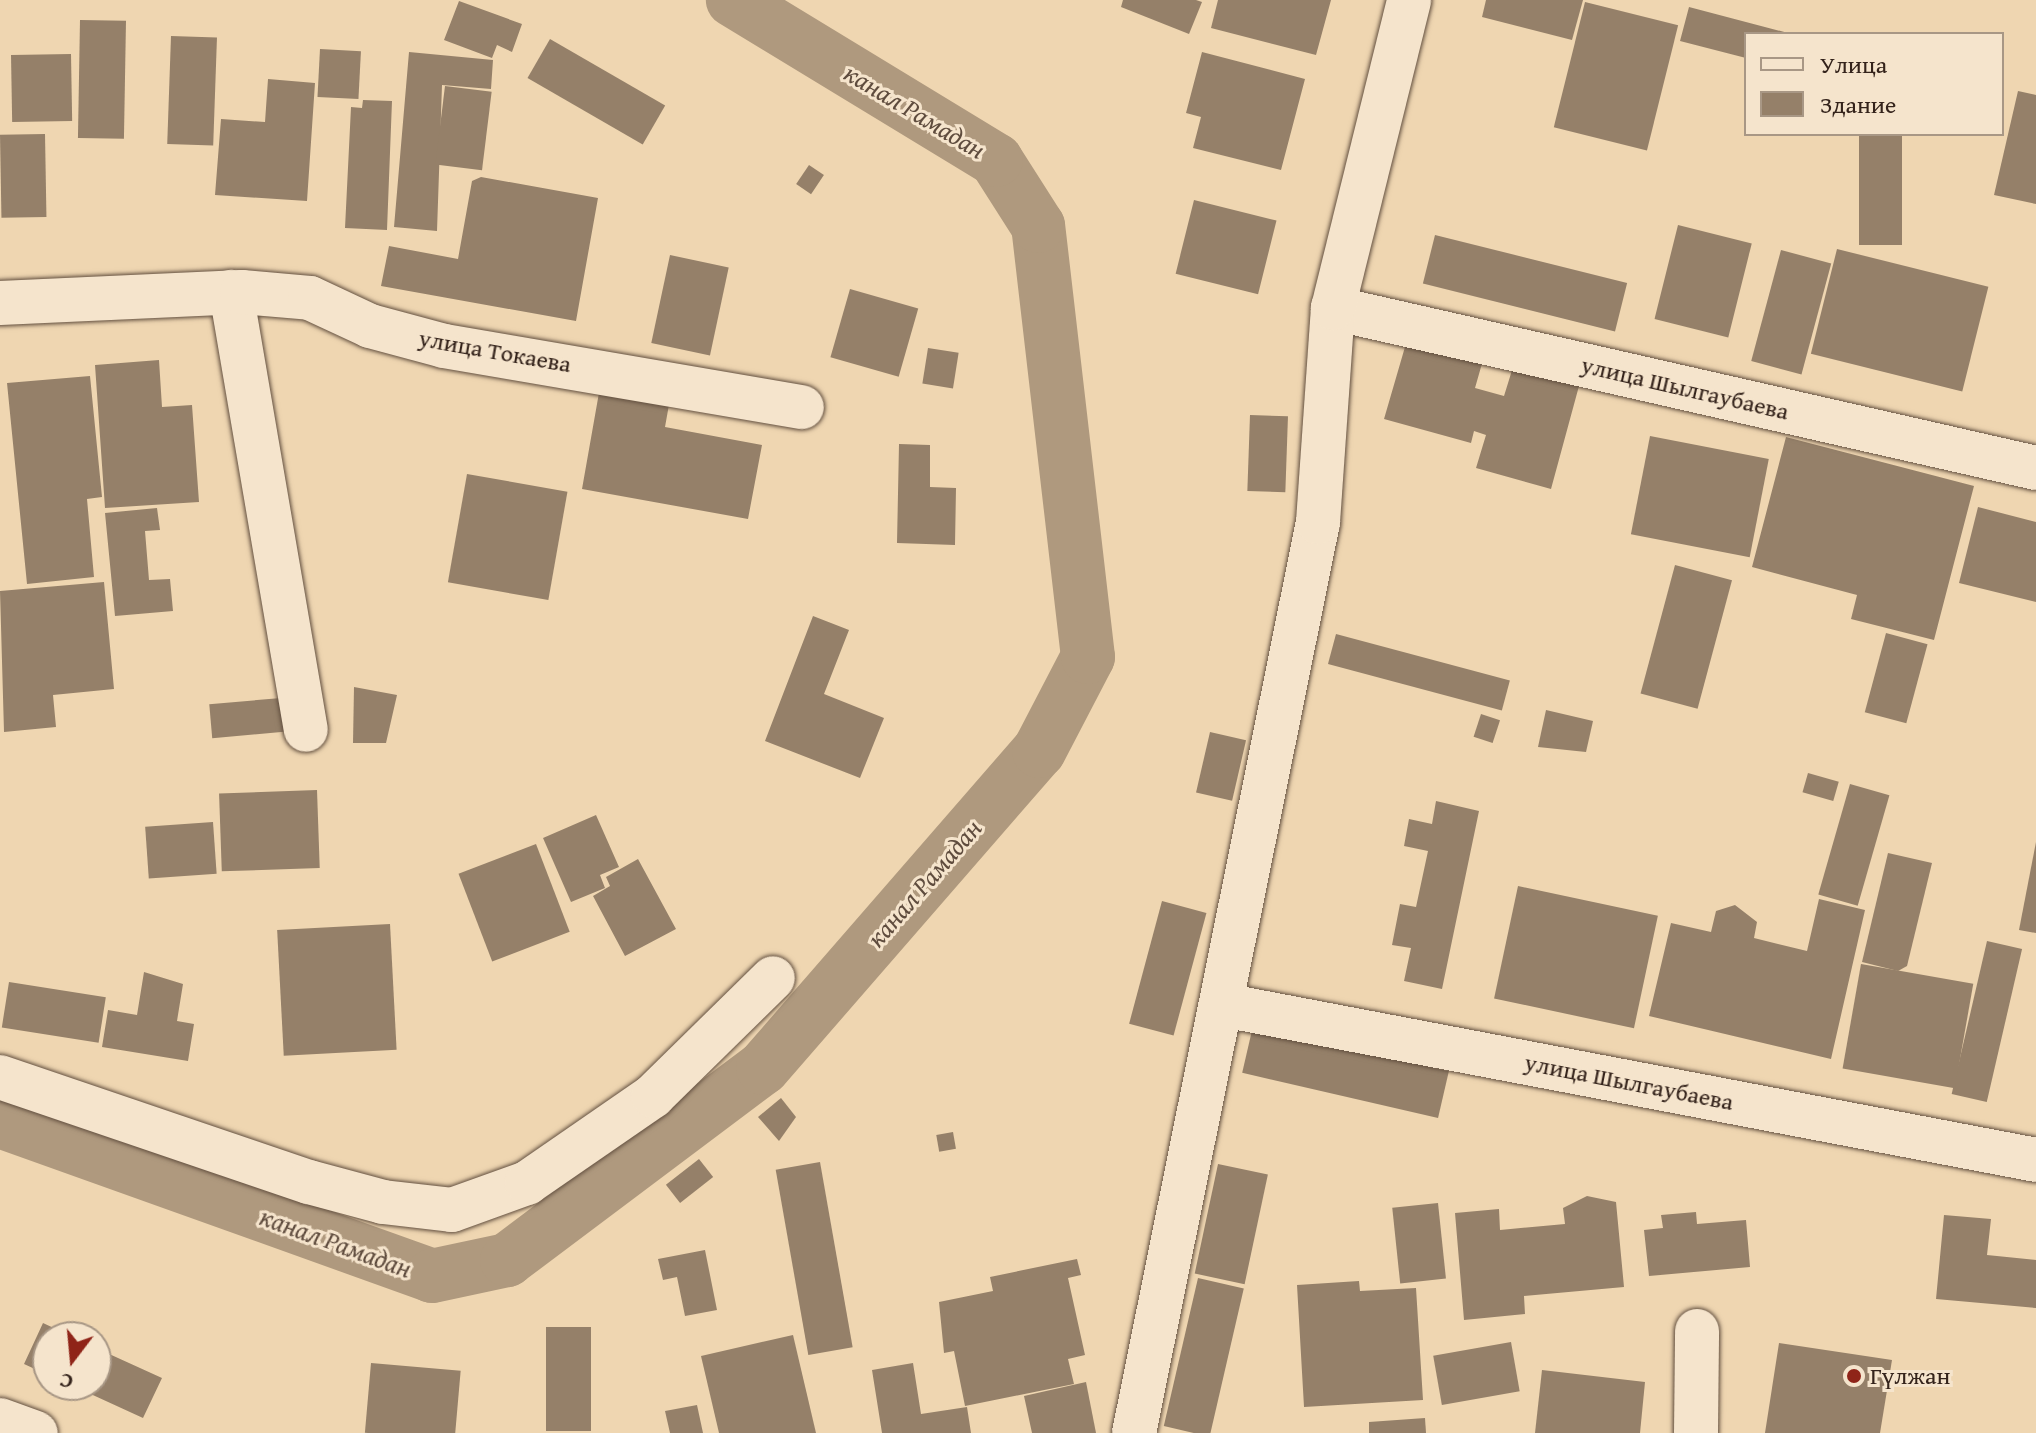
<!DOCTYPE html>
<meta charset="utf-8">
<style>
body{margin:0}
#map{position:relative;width:2036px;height:1433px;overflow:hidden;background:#efd6b1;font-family:"Gentium Book Plus",serif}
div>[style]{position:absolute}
.canal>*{height:54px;margin:-27px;padding:0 27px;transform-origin:27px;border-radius:27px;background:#af997e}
.building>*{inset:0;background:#958069;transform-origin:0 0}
.roads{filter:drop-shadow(0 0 2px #635040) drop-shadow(0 0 2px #635040)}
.minor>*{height:44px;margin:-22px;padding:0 22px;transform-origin:22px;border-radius:22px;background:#f5e4cc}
.dots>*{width:22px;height:22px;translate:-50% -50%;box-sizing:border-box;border:4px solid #f5e4cc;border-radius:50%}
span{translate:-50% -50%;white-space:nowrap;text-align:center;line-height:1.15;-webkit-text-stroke:6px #f5e4cc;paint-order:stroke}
.street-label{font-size:24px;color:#34231b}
.poi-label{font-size:24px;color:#34231b}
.left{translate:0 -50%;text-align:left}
.water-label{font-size:26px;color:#5f4c3e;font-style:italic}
.legend{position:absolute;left:1744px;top:32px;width:260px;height:104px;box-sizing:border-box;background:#f5e4cc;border:2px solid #a89785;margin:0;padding:10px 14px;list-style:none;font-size:24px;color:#34231b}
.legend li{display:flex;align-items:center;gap:16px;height:40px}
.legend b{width:40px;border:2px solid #a89785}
.north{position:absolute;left:32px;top:1321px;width:80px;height:80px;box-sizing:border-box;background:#f5e4cc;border:2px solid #a89785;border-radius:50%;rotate:196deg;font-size:22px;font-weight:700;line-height:32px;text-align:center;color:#34231b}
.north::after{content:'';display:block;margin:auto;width:28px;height:36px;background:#8f2418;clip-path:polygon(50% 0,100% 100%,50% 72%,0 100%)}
</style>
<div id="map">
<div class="canal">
<div style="left:0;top:1121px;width:459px;rotate:19.7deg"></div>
<div style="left:432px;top:1276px;width:77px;rotate:-12deg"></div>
<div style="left:507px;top:1260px;width:320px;rotate:-36.9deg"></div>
<div style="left:763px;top:1068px;width:420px;rotate:-49deg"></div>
<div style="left:1039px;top:751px;width:106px;rotate:-62.5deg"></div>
<div style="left:1088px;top:657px;width:434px;rotate:-96.6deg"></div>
<div style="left:1038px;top:226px;width:78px;rotate:-122.5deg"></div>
<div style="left:996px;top:160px;width:308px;rotate:-148.7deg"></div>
</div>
<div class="building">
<div style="clip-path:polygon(1123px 0,1196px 0,1202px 2px,1189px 34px,1121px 7px)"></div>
<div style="clip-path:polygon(1218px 0,1331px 0,1316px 55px,1211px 28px)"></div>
<div style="clip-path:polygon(1486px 0,1583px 0,1572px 40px,1482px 17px)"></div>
<div style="clip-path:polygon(459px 1px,522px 24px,512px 52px,497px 45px,492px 58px,444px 40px)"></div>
<div style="left:1585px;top:2px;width:96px;height:129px;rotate:14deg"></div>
<div style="clip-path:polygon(1689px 7px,1788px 33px,1788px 34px,1746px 34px,1746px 58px,1680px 41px)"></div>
<div style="left:80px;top:20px;width:46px;height:118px;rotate:1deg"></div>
<div style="left:171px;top:36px;width:46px;height:108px;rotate:2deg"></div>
<div style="left:550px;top:39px;width:133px;height:45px;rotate:30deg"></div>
<div style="left:320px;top:49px;width:41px;height:48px;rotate:3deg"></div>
<div style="clip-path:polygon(409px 52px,493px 60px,491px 89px,442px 85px,437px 231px,394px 227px)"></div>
<div style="clip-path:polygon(1202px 52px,1305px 79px,1281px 170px,1193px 148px,1201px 117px,1186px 113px)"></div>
<div style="left:71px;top:54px;width:67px;height:60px;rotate:89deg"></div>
<div style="clip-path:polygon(268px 79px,315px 83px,307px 201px,215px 195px,221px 119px,265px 122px)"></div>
<div style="left:445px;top:86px;width:47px;height:79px;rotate:7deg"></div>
<div style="clip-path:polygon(2018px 91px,2036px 95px,2036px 204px,1994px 195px)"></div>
<div style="clip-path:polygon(363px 100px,392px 101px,387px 230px,345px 228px,351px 107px,362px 108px)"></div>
<div style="left:45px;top:134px;width:83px;height:45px;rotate:89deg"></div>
<div style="left:1859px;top:134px;width:43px;height:111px"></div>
<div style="left:809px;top:165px;width:18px;height:23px;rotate:34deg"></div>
<div style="clip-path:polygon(481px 177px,598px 198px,576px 321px,381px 286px,389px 246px,458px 259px,472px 181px)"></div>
<div style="left:1194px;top:200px;width:85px;height:76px;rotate:14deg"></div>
<div style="left:1678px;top:225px;width:76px;height:97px;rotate:14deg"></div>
<div style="left:1435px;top:235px;width:198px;height:50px;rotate:14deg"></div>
<div style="left:1837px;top:249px;width:156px;height:108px;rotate:14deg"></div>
<div style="left:1781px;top:250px;width:52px;height:115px;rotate:15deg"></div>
<div style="left:670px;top:255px;width:60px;height:90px;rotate:12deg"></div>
<div style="left:850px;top:289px;width:71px;height:71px;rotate:16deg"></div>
<div style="clip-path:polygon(1407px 340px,1483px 360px,1475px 388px,1504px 396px,1513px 367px,1579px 386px,1551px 489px,1476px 468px,1486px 435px,1474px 431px,1471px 443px,1384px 419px)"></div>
<div style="left:928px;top:348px;width:31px;height:36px;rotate:9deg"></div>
<div style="clip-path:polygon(159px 360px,162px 407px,192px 405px,199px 502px,105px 508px,95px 365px)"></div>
<div style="clip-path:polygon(90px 376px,102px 497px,87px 499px,94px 577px,27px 584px,7px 383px)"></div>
<div style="clip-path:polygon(600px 387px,670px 399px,665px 427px,762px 445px,748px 519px,582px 489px)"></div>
<div style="left:1250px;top:415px;width:38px;height:76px;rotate:2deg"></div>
<div style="left:1650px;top:436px;width:121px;height:100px;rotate:11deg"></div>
<div style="clip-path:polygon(1786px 437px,1974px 486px,1934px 640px,1851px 619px,1857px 595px,1752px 567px)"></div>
<div style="clip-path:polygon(899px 444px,930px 445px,930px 487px,956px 488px,955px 545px,897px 543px)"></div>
<div style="left:467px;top:474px;width:102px;height:110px;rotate:10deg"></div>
<div style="clip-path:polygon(1978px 507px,2036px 522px,2036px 602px,1959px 583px)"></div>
<div style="clip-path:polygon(157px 508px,160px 530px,145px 531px,149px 580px,170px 579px,173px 611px,115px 616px,105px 513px)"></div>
<div style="left:1675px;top:565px;width:59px;height:133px;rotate:15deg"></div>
<div style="clip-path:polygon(104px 582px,114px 689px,53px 695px,56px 727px,4px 732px,0 591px)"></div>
<div style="clip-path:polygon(813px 616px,849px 630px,824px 694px,884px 718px,860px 778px,765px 741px)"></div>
<div style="left:1886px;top:633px;width:43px;height:82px;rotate:15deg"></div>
<div style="left:1336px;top:634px;width:180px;height:31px;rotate:15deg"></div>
<div style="clip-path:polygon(354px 687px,397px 695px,386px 743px,353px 743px)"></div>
<div style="left:281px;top:698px;width:34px;height:72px;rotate:85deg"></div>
<div style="clip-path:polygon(1546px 710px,1593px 721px,1586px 752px,1538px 747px)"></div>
<div style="left:1481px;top:714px;width:20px;height:24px;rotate:18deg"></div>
<div style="left:1210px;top:732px;width:37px;height:62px;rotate:13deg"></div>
<div style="left:1808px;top:773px;width:32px;height:20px;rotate:16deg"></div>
<div style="left:1850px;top:784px;width:41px;height:115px;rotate:16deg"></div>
<div style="left:317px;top:790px;width:78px;height:98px;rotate:88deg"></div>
<div style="clip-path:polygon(1436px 801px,1479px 811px,1442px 989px,1404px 981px,1411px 948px,1392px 945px,1400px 904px,1416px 907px,1428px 851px,1404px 846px,1409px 819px,1432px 824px)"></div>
<div style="clip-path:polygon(596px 815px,619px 867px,600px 875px,605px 888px,571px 902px,543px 838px)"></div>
<div style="left:213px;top:822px;width:52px;height:68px;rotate:86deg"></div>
<div style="clip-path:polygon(2036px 842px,2036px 933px,2019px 930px)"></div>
<div style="left:536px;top:844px;width:94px;height:83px;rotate:69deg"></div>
<div style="clip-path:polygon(1888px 853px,1932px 863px,1907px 966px,1898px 971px,1862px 962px)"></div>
<div style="clip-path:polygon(638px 859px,676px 929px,625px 956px,593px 896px,610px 886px,606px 877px)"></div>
<div style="left:1518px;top:886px;width:143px;height:115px;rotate:12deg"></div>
<div style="clip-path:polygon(1819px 899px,1865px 910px,1831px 1059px,1649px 1016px,1671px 923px,1711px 932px,1716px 911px,1735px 905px,1757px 922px,1754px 938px,1807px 951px)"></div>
<div style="left:1162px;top:901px;width:46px;height:127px;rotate:15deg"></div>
<div style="left:390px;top:924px;width:126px;height:113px;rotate:87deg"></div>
<div style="left:1987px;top:941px;width:36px;height:157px;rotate:13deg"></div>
<div style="left:1861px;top:964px;width:114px;height:106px;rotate:10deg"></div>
<div style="clip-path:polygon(144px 972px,183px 984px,177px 1021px,194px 1024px,188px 1061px,102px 1047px,108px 1010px,137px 1015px)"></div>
<div style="left:9px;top:982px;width:98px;height:46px;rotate:9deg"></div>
<div style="left:1253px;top:1026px;width:201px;height:48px;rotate:13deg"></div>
<div style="clip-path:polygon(781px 1098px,796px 1117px,779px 1141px,758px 1117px)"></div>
<div style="left:953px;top:1132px;width:17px;height:17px;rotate:80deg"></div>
<div style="left:699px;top:1159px;width:23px;height:42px;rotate:52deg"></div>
<div style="left:820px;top:1162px;width:188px;height:45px;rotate:80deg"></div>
<div style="left:1218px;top:1164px;width:51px;height:112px;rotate:12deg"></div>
<div style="clip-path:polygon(1587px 1196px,1616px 1202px,1624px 1287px,1524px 1296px,1525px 1314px,1464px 1320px,1455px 1213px,1499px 1209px,1500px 1230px,1565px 1224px,1563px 1208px)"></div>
<div style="left:1438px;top:1203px;width:76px;height:46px;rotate:84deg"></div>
<div style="clip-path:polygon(1696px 1212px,1697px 1224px,1746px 1220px,1750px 1267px,1649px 1276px,1644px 1230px,1663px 1228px,1661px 1215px)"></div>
<div style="clip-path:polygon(1944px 1215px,1991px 1219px,1987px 1255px,2036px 1260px,2036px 1308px,1936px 1299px)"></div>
<div style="clip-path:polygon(705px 1250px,717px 1310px,685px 1316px,677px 1277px,663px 1280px,658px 1259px)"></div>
<div style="clip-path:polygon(1077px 1259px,1081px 1275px,1068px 1278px,1085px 1355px,1068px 1359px,1074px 1384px,965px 1406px,954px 1351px,944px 1353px,939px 1302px,993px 1291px,990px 1277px)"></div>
<div style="left:1198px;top:1278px;width:47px;height:152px;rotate:13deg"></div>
<div style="clip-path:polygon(1359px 1281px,1360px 1291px,1416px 1288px,1423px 1400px,1304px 1407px,1297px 1285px)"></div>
<div style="clip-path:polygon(43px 1323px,73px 1337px,48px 1337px,48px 1375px,24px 1364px)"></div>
<div style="left:591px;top:1327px;width:104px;height:45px;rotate:90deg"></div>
<div style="clip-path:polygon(793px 1335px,816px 1433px,719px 1433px,701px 1356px)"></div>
<div style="left:1511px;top:1342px;width:50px;height:79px;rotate:80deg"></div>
<div style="clip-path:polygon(1779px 1343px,1892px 1360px,1880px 1433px,1765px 1433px)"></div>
<div style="clip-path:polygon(96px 1348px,162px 1378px,143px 1418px,71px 1385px,96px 1385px)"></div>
<div style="left:371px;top:1363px;width:90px;height:70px;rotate:5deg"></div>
<div style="clip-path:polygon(913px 1363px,921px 1414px,967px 1407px,971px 1433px,882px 1433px,872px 1370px)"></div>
<div style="clip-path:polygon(1542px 1370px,1645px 1382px,1640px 1433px,1535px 1433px)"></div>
<div style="clip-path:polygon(1086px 1382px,1096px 1433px,1032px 1433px,1024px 1396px)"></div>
<div style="clip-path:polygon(697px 1405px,703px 1433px,670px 1433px,665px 1411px)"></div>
<div style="clip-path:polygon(1425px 1418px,1426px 1433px,1369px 1433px,1369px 1422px)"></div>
</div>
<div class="roads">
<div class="minor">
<div style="left:231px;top:292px;width:444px;rotate:80.3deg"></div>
<div style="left:0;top:303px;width:242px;rotate:-2.6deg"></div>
<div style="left:242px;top:292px;width:68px;rotate:5deg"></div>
<div style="left:310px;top:298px;width:66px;rotate:25deg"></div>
<div style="left:370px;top:326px;width:77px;rotate:15.1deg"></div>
<div style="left:444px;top:346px;width:363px;rotate:9.7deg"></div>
<div style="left:1333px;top:308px;width:721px;rotate:12.82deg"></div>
<div style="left:1223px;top:1005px;width:828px;rotate:10.79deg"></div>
<div style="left:0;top:1077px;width:326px;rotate:18.8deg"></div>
<div style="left:309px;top:1182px;width:77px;rotate:15.1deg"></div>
<div style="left:383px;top:1202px;width:69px;rotate:6.6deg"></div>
<div style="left:452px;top:1210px;width:80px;rotate:-19.8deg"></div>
<div style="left:527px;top:1183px;width:153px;rotate:-34.6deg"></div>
<div style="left:653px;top:1096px;width:168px;rotate:-44.5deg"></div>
<div style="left:0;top:1420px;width:38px;rotate:20deg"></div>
<div style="left:1134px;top:1433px;width:929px;rotate:-78.58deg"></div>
<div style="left:1318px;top:522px;width:215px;rotate:-86deg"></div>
<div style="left:1333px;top:308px;width:317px;rotate:-76.1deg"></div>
<div style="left:1696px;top:1433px;width:102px;rotate:-89.4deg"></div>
</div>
</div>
<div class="dots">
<div style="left:1854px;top:1376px;background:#8f2418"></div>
</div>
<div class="street-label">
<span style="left:495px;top:351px;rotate:10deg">улица Токаева</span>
<span style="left:1685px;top:388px;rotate:13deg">улица Шылгаубаева</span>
<span style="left:1629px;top:1082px;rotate:11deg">улица Шылгаубаева</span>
</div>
<div class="poi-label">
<span class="left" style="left:1870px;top:1376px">Гүлжан</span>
</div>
<div class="water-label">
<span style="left:915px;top:111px;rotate:31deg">канал Рамадан</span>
<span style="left:924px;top:883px;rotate:-49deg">канал Рамадан</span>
<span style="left:336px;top:1242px;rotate:20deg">канал Рамадан</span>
</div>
<ul class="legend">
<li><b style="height:10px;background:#f5e4cc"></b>Улица</li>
<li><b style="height:22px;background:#958069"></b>Здание</li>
</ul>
<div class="north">С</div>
</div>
